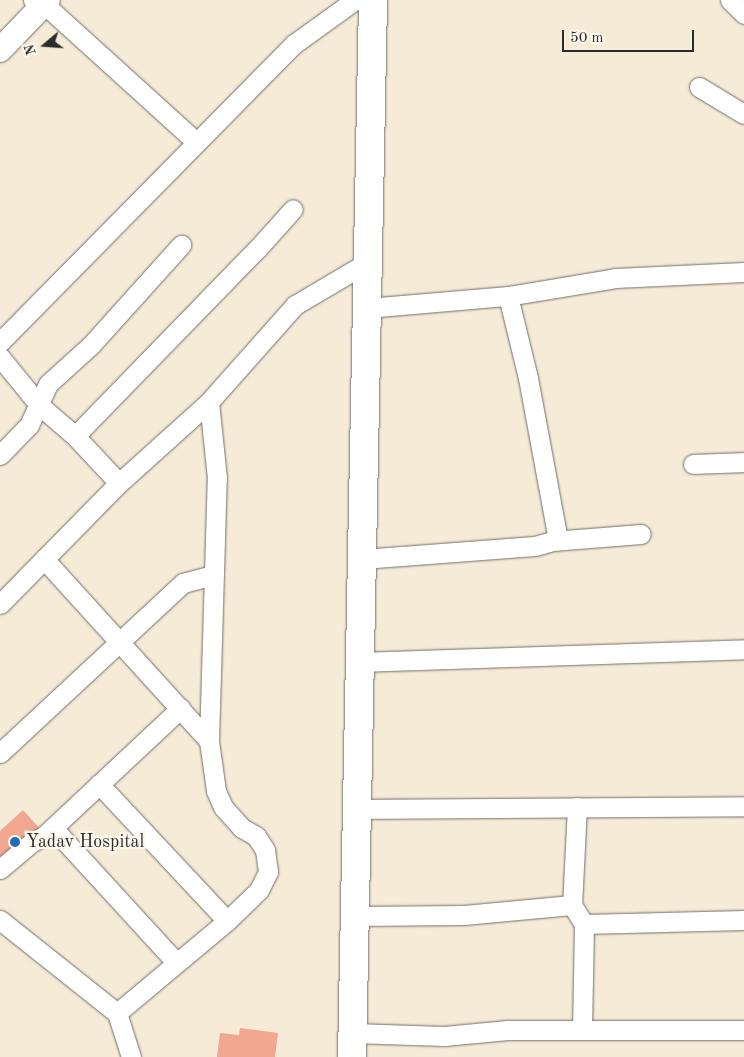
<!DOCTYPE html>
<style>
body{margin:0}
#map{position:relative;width:744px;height:1057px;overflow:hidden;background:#f6ebd7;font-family:"Old Standard TT",serif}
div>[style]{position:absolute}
.building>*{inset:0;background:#f1a790}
.roads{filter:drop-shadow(0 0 1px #726e67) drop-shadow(0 0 1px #726e67)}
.minor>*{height:19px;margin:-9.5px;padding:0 9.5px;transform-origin:9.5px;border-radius:9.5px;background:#fff}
.tertiary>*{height:24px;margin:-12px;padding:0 12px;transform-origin:12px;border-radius:12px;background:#fff}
.secondary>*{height:28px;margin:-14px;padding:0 14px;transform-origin:14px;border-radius:14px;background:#fff}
.dots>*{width:14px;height:14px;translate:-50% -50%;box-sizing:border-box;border:2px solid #fbf7ec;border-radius:50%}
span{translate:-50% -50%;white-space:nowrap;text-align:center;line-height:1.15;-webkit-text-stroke:4.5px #fbf7ec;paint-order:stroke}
.poi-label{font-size:18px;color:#2b2b2b}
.left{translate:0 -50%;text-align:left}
.north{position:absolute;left:20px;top:20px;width:50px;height:50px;-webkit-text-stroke:4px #fbf7ec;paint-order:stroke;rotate:252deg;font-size:14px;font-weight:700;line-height:20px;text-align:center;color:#2b2b2b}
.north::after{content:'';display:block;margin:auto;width:18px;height:22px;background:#2b2b2b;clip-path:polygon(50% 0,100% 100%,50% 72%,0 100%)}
.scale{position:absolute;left:562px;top:30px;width:132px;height:22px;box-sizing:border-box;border:2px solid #2b2b2b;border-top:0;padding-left:6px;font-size:15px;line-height:18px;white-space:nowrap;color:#2b2b2b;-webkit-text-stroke:4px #fbf7ec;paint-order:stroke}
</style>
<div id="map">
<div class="building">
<div style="clip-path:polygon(23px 810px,42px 831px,0 863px,0 831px)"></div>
<div style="clip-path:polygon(240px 1028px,278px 1033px,275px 1057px,217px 1057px,220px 1033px,239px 1035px)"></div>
</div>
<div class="roads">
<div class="minor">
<div style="left:33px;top:0;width:12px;rotate:20deg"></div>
<div style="left:44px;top:4px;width:204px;rotate:42.2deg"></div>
<div style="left:730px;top:0;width:20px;rotate:45deg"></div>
<div style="left:699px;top:87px;width:52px;rotate:31deg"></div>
<div style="left:508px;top:296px;width:84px;rotate:76.3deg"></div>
<div style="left:528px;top:378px;width:165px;rotate:79.5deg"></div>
<div style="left:367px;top:308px;width:142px;rotate:-4.9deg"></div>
<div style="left:508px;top:296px;width:109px;rotate:-9.5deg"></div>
<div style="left:615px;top:278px;width:129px;rotate:-2.7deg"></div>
<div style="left:0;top:342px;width:419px;rotate:-45.4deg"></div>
<div style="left:294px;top:44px;width:75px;rotate:-35.8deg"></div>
<div style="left:0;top:357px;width:62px;rotate:50.9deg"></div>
<div style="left:39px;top:405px;width:48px;rotate:40.7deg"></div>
<div style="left:75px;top:436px;width:64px;rotate:46.9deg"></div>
<div style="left:75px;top:436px;width:262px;rotate:-45.8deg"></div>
<div style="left:258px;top:248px;width:52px;rotate:-48.1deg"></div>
<div style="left:0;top:455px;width:42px;rotate:-46deg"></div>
<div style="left:29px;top:425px;width:45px;rotate:-65.1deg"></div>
<div style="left:48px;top:384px;width:58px;rotate:-42.2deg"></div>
<div style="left:91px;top:345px;width:135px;rotate:-48deg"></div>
<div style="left:693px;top:464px;width:51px;rotate:-2.2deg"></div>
<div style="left:44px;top:559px;width:246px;rotate:47.8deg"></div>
<div style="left:209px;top:741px;width:50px;rotate:82deg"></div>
<div style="left:216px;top:791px;width:17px;rotate:66deg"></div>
<div style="left:223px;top:807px;width:28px;rotate:48deg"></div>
<div style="left:242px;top:828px;width:16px;rotate:30deg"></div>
<div style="left:256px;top:836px;width:17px;rotate:57deg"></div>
<div style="left:265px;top:850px;width:22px;rotate:82deg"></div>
<div style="left:268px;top:872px;width:20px;rotate:117deg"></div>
<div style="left:259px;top:890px;width:45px;rotate:135.9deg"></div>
<div style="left:227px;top:921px;width:143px;rotate:140.1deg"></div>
<div style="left:362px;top:559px;width:173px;rotate:-4.3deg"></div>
<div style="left:535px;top:546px;width:18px;rotate:-16deg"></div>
<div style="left:552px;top:541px;width:89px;rotate:-4.5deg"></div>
<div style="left:0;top:604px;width:170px;rotate:-45.5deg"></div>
<div style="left:119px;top:483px;width:120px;rotate:-42deg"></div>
<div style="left:208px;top:403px;width:131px;rotate:-48.4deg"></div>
<div style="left:295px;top:305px;width:85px;rotate:-30.5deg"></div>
<div style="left:360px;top:662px;width:384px;rotate:-1.9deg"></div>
<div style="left:209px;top:741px;width:263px;rotate:-88.3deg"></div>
<div style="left:217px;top:478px;width:76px;rotate:-96deg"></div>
<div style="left:0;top:753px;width:250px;rotate:-42.9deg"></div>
<div style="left:183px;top:583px;width:31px;rotate:-15deg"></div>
<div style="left:99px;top:784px;width:187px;rotate:46.9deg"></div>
<div style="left:577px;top:807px;width:98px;rotate:92.9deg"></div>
<div style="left:572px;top:905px;width:22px;rotate:58deg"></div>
<div style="left:584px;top:924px;width:160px;rotate:-1.4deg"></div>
<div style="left:357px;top:809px;width:387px;rotate:-0.4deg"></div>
<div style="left:53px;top:828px;width:182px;rotate:47.5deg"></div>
<div style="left:0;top:869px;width:42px;rotate:-40.2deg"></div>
<div style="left:32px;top:842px;width:13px;rotate:-27deg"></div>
<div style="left:44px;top:836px;width:187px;rotate:-43.1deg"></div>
<div style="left:355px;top:916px;width:109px;rotate:-0.5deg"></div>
<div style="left:464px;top:915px;width:108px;rotate:-5.3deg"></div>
<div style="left:0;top:920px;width:149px;rotate:38.5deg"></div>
<div style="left:117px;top:1013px;width:46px;rotate:72.3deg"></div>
<div style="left:582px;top:1030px;width:106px;rotate:-88.9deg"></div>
<div style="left:352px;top:1033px;width:92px;rotate:1.9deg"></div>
<div style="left:444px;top:1036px;width:64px;rotate:-5.4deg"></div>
<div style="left:508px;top:1030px;width:236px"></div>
</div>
<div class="tertiary">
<div style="left:0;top:50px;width:69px;rotate:-46.2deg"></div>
</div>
<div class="secondary">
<div style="left:352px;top:1057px;width:1057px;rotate:-88.86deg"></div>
</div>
</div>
<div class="dots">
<div style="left:15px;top:842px;background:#1f6fb2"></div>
</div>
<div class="poi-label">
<span class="left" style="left:26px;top:842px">Yadav Hospital</span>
</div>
<div class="north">N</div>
<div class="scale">50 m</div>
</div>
